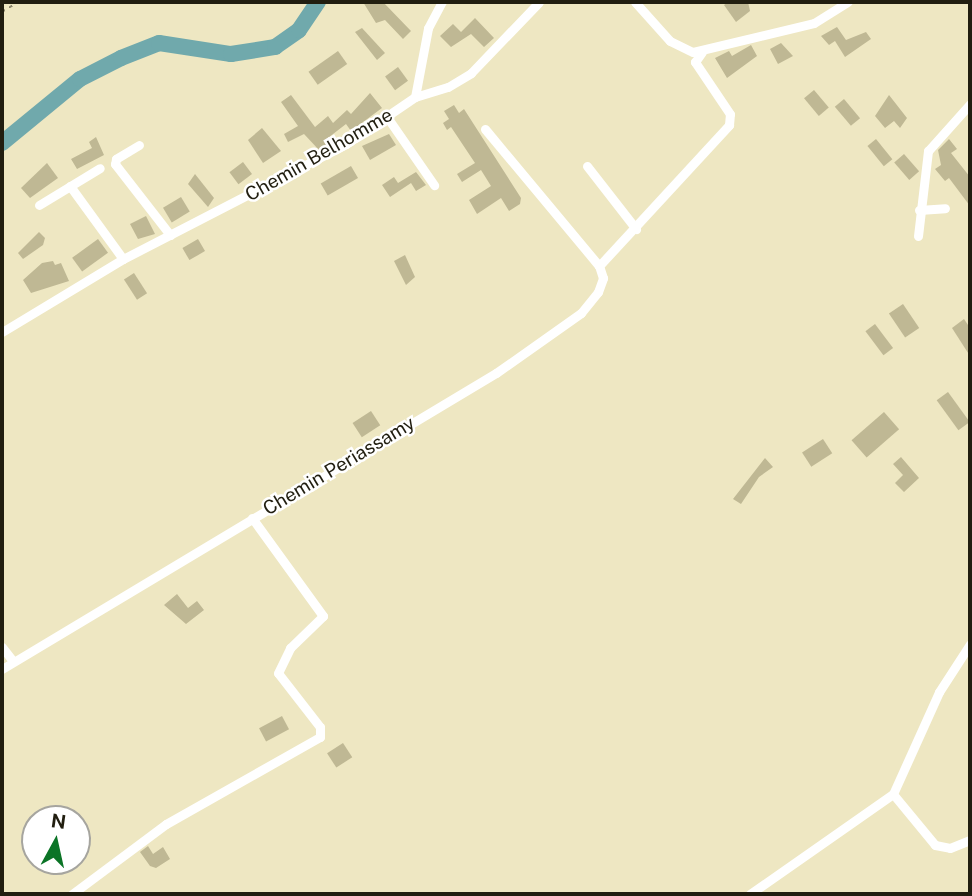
<!DOCTYPE html>
<style>
body{margin:0}
#map{position:relative;width:972px;height:896px;overflow:hidden;background:#eee7c2;font-family:"Public Sans",sans-serif}
div>[style]{position:absolute}
.river>*{height:16px;margin:-8px;padding:0 8px;transform-origin:8px;border-radius:8px;background:#70a9ac}
.building>*{inset:0;background:#bfb894;transform-origin:0 0}
.path>*{height:2px;margin-top:-1px;transform-origin:0;background:repeating-linear-gradient(90deg,#8a856b 0 3.5px,transparent 0 8.5px)}
.minor>*{height:9px;margin:-4.5px;padding:0 4.5px;transform-origin:4.5px;border-radius:4.5px;background:#fff}
span{translate:-50% -50%;white-space:nowrap;text-align:center;line-height:1.15;-webkit-text-stroke:5px #fff;paint-order:stroke}
.street-label{font-size:19px;color:#211e10}
.frame{position:absolute;inset:0;border:4px solid #211e10;pointer-events:none}
.north{position:absolute;left:21px;top:805px;width:70px;height:70px;box-sizing:border-box;background:#fff;border:2px solid #a6a59f;border-radius:50%;rotate:8deg;font-size:19px;font-weight:700;line-height:28px;text-align:center;color:#211e10}
.north::after{content:'';display:block;margin:auto;width:24px;height:32px;background:#0b7426;clip-path:polygon(50% 0,100% 100%,50% 72%,0 100%)}
</style>
<div id="map">
<div class="river">
<div style="left:2px;top:143px;width:101px;rotate:-39.4deg"></div>
<div style="left:80px;top:79px;width:46px;rotate:-27.1deg"></div>
<div style="left:121px;top:58px;width:41px;rotate:-21.5deg"></div>
<div style="left:159px;top:43px;width:73px;rotate:8.7deg"></div>
<div style="left:231px;top:54px;width:45px;rotate:-9deg"></div>
<div style="left:275px;top:47px;width:29px;rotate:-35deg"></div>
<div style="left:299px;top:30px;width:34px;rotate:-56deg"></div>
</div>
<div class="building">
<div style="clip-path:polygon(363px 2px,383px 2px,411px 31px,403px 39px,385px 20px,376px 23px)"></div>
<div style="clip-path:polygon(728px 2px,748px 2px,750px 11px,736px 22px,724px 5px)"></div>
<div style="clip-path:polygon(475px 18px,494px 38px,484px 47px,471px 34px,451px 47px,440px 36px,453px 24px,461px 32px)"></div>
<div style="clip-path:polygon(837px 27px,846px 40px,866px 32px,871px 39px,845px 57px,835px 41px,829px 45px,821px 36px)"></div>
<div style="clip-path:polygon(362px 28px,385px 53px,377px 60px,355px 32px)"></div>
<div style="clip-path:polygon(781px 43px,793px 56px,778px 64px,770px 49px)"></div>
<div style="clip-path:polygon(751px 45px,757px 56px,727px 78px,715px 58px,729px 51px,732px 56px)"></div>
<div style="left:338px;top:51px;width:16px;height:36px;rotate:55deg"></div>
<div style="left:398px;top:67px;width:17px;height:16px;rotate:54deg"></div>
<div style="left:814px;top:90px;width:23px;height:13px;rotate:50deg"></div>
<div style="clip-path:polygon(370px 93px,382px 108px,351px 131px,346px 124px,324px 141px,327px 146px,319px 150px,304px 134px,288px 142px,284px 134px,298px 126px,281px 102px,291px 95px,315px 127px,328px 116px,333px 123px,347px 110px,351px 114px)"></div>
<div style="clip-path:polygon(889px 95px,907px 118px,900px 128px,894px 121px,885px 128px,875px 116px)"></div>
<div style="left:844px;top:99px;width:25px;height:12px;rotate:50deg"></div>
<div style="clip-path:polygon(454px 105px,459px 113px,464px 109px,521px 198px,520px 204px,509px 211px,501px 198px,477px 214px,469px 200px,491px 186px,481px 170px,462px 182px,457px 174px,475px 163px,451px 127px,447px 130px,443px 123px,449px 119px,444px 111px)"></div>
<div style="clip-path:polygon(262px 128px,281px 151px,263px 163px,248px 140px)"></div>
<div style="clip-path:polygon(389px 134px,396px 145px,370px 160px,362px 146px)"></div>
<div style="clip-path:polygon(96px 137px,104px 155px,77px 169px,71px 159px,92px 148px,89px 142px)"></div>
<div style="left:876px;top:139px;width:26px;height:11px;rotate:51deg"></div>
<div style="clip-path:polygon(949px 139px,957px 149px,951px 153px,970px 177px,970px 206px,949px 178px,945px 181px,935px 169px,941px 165px,938px 150px)"></div>
<div style="left:904px;top:154px;width:23px;height:13px;rotate:49deg"></div>
<div style="left:243px;top:162px;width:15px;height:17px;rotate:53deg"></div>
<div style="clip-path:polygon(47px 163px,58px 178px,30px 198px,21px 188px)"></div>
<div style="left:351px;top:166px;width:14px;height:35px;rotate:60deg"></div>
<div style="clip-path:polygon(416px 172px,426px 185px,416px 191px,411px 183px,390px 197px,382px 185px,394px 177px,398px 183px)"></div>
<div style="clip-path:polygon(195px 174px,214px 198px,208px 207px,188px 184px)"></div>
<div style="left:181px;top:197px;width:17px;height:21px;rotate:59deg"></div>
<div style="clip-path:polygon(146px 216px,155px 234px,138px 239px,130px 224px)"></div>
<div style="clip-path:polygon(39px 232px,45px 238px,43px 245px,23px 259px,18px 253px)"></div>
<div style="left:98px;top:239px;width:17px;height:32px;rotate:54deg"></div>
<div style="left:198px;top:239px;width:14px;height:18px;rotate:60deg"></div>
<div style="clip-path:polygon(405px 255px,415px 277px,406px 285px,394px 261px)"></div>
<div style="clip-path:polygon(53px 261px,55px 265px,61px 263px,69px 281px,31px 293px,23px 280px,42px 263px)"></div>
<div style="left:134px;top:273px;width:24px;height:12px;rotate:57deg"></div>
<div style="left:903px;top:304px;width:29px;height:17px;rotate:56deg"></div>
<div style="clip-path:polygon(964px 319px,970px 328px,970px 356px,952px 328px)"></div>
<div style="left:875px;top:324px;width:30px;height:12px;rotate:53deg"></div>
<div style="left:948px;top:392px;width:37px;height:14px;rotate:54deg"></div>
<div style="left:371px;top:411px;width:17px;height:22px;rotate:57deg"></div>
<div style="left:884px;top:412px;width:23px;height:43px;rotate:49deg"></div>
<div style="left:823px;top:439px;width:17px;height:25px;rotate:57deg"></div>
<div style="clip-path:polygon(901px 457px,919px 478px,904px 492px,895px 483px,903px 475px,893px 464px)"></div>
<div style="clip-path:polygon(765px 458px,773px 467px,759px 477px,741px 504px,733px 499px)"></div>
<div style="clip-path:polygon(177px 594px,188px 608px,197px 601px,204px 610px,186px 624px,164px 605px)"></div>
<div style="left:282px;top:716px;width:15px;height:26px;rotate:62deg"></div>
<div style="left:343px;top:743px;width:17px;height:19px;rotate:57deg"></div>
<div style="clip-path:polygon(148px 846px,153px 854px,163px 847px,170px 859px,156px 868px,150px 866px,140px 852px)"></div>
</div>
<div class="path">
<div style="left:2px;top:12px;width:19px;rotate:-32deg"></div>
</div>
<div class="minor">
<div style="left:635px;top:2px;width:52px;rotate:48.1deg"></div>
<div style="left:670px;top:41px;width:25px;rotate:26deg"></div>
<div style="left:693px;top:52px;width:124px;rotate:-13.5deg"></div>
<div style="left:814px;top:23px;width:40px;rotate:-32deg"></div>
<div style="left:415px;top:97px;width:34px;rotate:-17deg"></div>
<div style="left:448px;top:87px;width:27px;rotate:-31deg"></div>
<div style="left:471px;top:73px;width:98px;rotate:-46.2deg"></div>
<div style="left:387px;top:117px;width:83px;rotate:55.3deg"></div>
<div style="left:485px;top:129px;width:178px;rotate:50.2deg"></div>
<div style="left:139px;top:145px;width:27px;rotate:149deg"></div>
<div style="left:116px;top:159px;width:5px;rotate:101deg"></div>
<div style="left:115px;top:164px;width:90px;rotate:52.2deg"></div>
<div style="left:587px;top:166px;width:80px;rotate:52.1deg"></div>
<div style="left:70px;top:186px;width:90px;rotate:54deg"></div>
<div style="left:39px;top:205px;width:71px;rotate:-31.2deg"></div>
<div style="left:919px;top:210px;width:26px;rotate:-4deg"></div>
<div style="left:918px;top:236px;width:86px;rotate:-83.3deg"></div>
<div style="left:928px;top:151px;width:63px;rotate:-48.2deg"></div>
<div style="left:2px;top:332px;width:141px;rotate:-31.1deg"></div>
<div style="left:123px;top:259px;width:251px;rotate:-27.3deg"></div>
<div style="left:346px;top:144px;width:83px;rotate:-34.3deg"></div>
<div style="left:415px;top:97px;width:70px;rotate:-79.3deg"></div>
<div style="left:428px;top:28px;width:30px;rotate:-62deg"></div>
<div style="left:2px;top:647px;width:18px;rotate:52deg"></div>
<div style="left:2px;top:669px;width:576px;rotate:-30.93deg"></div>
<div style="left:496px;top:373px;width:104px;rotate:-35.2deg"></div>
<div style="left:581px;top:313px;width:27px;rotate:-51deg"></div>
<div style="left:598px;top:292px;width:15px;rotate:-70deg"></div>
<div style="left:603px;top:278px;width:13px;rotate:-108deg"></div>
<div style="left:599px;top:266px;width:192px;rotate:-47.3deg"></div>
<div style="left:729px;top:125px;width:11px;rotate:-85deg"></div>
<div style="left:730px;top:114px;width:63px;rotate:-123.9deg"></div>
<div style="left:695px;top:62px;width:12px;rotate:-55deg"></div>
<div style="left:893px;top:794px;width:66px;rotate:50.5deg"></div>
<div style="left:935px;top:845px;width:15px;rotate:11deg"></div>
<div style="left:950px;top:848px;width:22px;rotate:-22deg"></div>
<div style="left:72px;top:894px;width:117px;rotate:-36.7deg"></div>
<div style="left:166px;top:824px;width:177px;rotate:-29.5deg"></div>
<div style="left:320px;top:737px;width:10px;rotate:-90deg"></div>
<div style="left:320px;top:727px;width:68px;rotate:-127.9deg"></div>
<div style="left:278px;top:673px;width:28px;rotate:-64deg"></div>
<div style="left:290px;top:648px;width:46px;rotate:-44.1deg"></div>
<div style="left:323px;top:616px;width:121px;rotate:-125.9deg"></div>
<div style="left:750px;top:894px;width:174px;rotate:-35deg"></div>
<div style="left:893px;top:794px;width:112px;rotate:-65.7deg"></div>
<div style="left:939px;top:692px;width:57px;rotate:-57.1deg"></div>
</div>
<div class="street-label">
<span style="left:319px;top:155px;rotate:-30deg">Chemin Belhomme</span>
<span style="left:339px;top:466px;rotate:-31deg">Chemin Periassamy</span>
</div>
<div class="frame"></div>
<div class="north">N</div>
</div>
